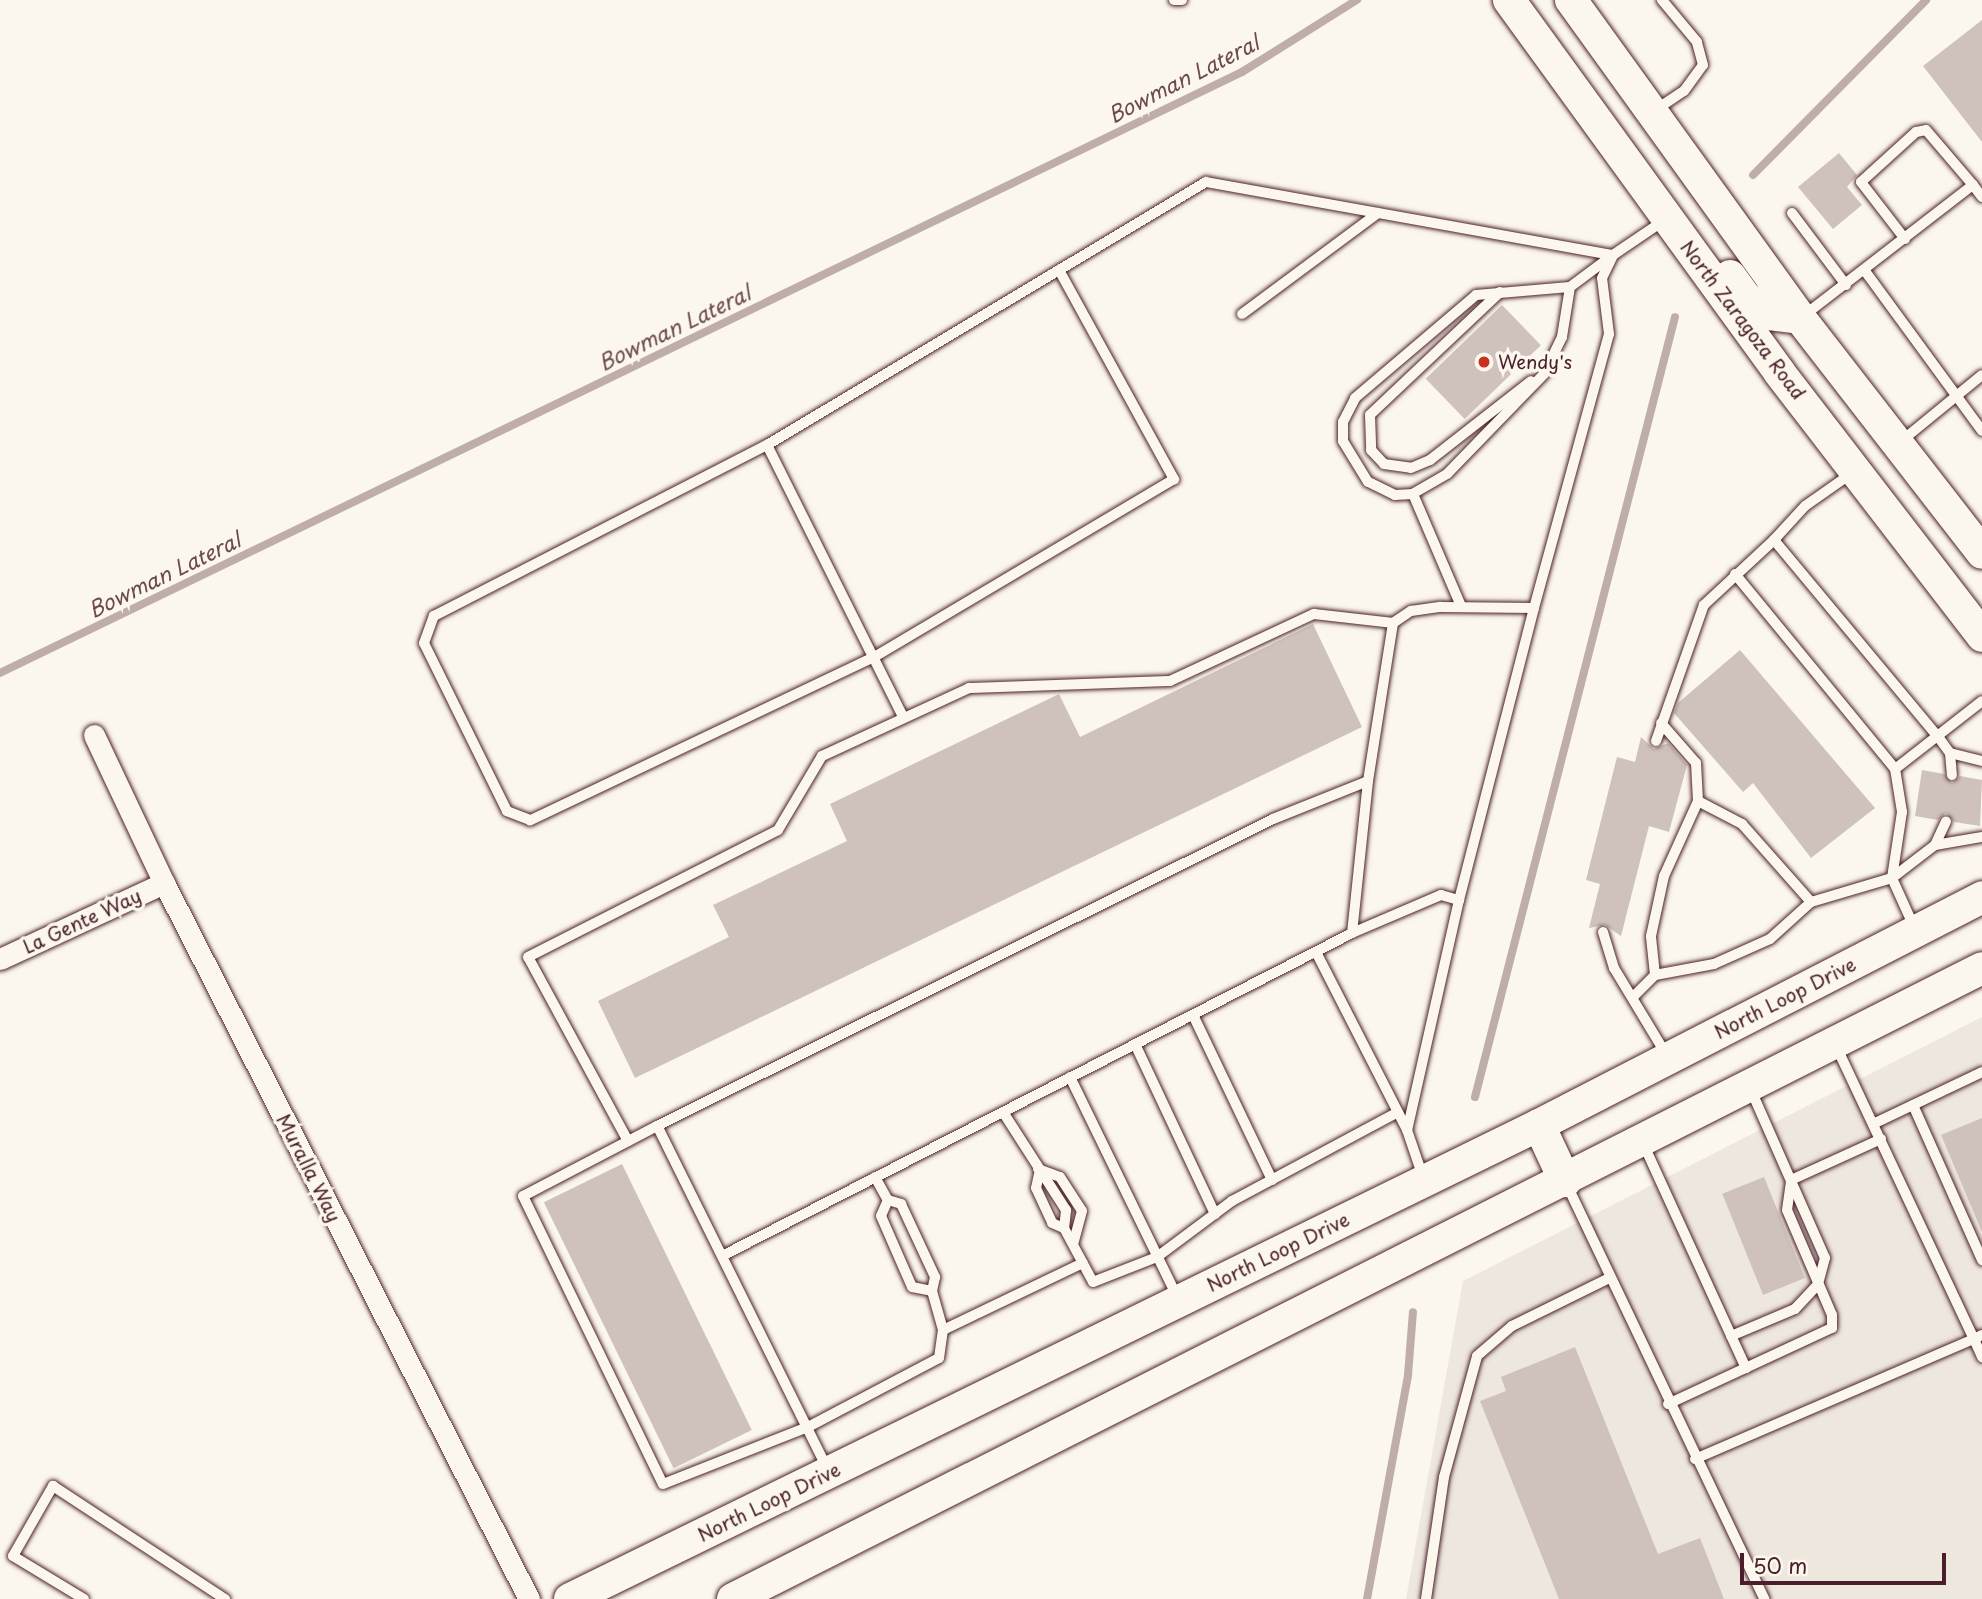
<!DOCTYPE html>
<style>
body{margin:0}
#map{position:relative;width:1982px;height:1599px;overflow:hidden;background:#fbf7ec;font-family:"Playpen Sans",sans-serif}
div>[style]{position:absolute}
.built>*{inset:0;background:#eee7de}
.stream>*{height:8px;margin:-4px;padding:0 4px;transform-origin:4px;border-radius:4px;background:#bfadaa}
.building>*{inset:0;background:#cfc2bc;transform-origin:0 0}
.roads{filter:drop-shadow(0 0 2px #4a1f2b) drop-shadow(0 0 2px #4a1f2b)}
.service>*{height:10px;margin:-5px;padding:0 5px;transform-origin:5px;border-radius:5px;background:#fbf7ec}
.minor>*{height:21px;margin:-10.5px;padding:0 10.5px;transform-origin:10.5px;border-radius:10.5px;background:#fbf7ec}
.secondary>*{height:32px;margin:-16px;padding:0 16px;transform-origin:16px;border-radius:16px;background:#fbf7ec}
.dots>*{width:19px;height:19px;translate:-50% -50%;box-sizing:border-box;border:4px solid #fbf7ec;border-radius:50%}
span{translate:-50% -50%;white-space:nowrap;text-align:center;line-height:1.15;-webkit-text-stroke:7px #fbf7ec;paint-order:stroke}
.street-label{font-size:19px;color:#4a1f2b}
.poi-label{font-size:19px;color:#4a1f2b}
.left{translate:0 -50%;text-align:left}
.water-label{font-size:21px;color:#6d4a51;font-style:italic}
.scale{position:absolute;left:1740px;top:1553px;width:206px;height:32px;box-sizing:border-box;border:4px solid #4a1f2b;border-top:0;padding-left:9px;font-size:21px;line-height:24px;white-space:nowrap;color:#4a1f2b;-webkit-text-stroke:5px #fbf7ec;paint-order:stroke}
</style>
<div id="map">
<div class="built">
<div style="clip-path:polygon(1982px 1017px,1982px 1599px,1406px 1599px,1463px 1281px)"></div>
</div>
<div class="stream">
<div style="left:1753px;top:175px;width:246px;rotate:-45.3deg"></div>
<div style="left:0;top:673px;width:1380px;rotate:-25.82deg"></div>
<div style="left:1242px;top:72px;width:136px;rotate:-32.1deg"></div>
<div style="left:1475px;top:1097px;width:805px;rotate:-75.62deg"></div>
<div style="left:1367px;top:1599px;width:228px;rotate:-79.6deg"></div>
<div style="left:1408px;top:1375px;width:63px;rotate:-85.5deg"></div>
</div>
<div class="building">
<div style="clip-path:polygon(1982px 20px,1982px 142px,1923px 66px)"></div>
<div style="clip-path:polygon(1839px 153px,1857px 175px,1847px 187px,1862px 205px,1833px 229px,1798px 187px)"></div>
<div style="left:1502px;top:305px;width:56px;height:106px;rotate:46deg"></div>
<div style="clip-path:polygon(1313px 624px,1362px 727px,635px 1078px,598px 1001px,729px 937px,713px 905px,847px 841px,830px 804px,1059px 694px,1080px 737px)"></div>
<div style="clip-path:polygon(1740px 650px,1875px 808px,1811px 858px,1753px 783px,1743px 792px,1674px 713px,1678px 703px)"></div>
<div style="clip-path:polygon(1641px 737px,1654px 749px,1668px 743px,1687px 765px,1669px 832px,1649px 826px,1621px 936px,1605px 925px,1589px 928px,1600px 884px,1586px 880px,1617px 757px,1635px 762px)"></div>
<div style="clip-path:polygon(1922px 770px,1944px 774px,1952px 783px,1960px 776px,1982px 780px,1980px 826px,1954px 822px,1946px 813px,1938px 820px,1915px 816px)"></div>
<div style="clip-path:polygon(1982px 1118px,1982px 1232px,1941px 1135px)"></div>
<div style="left:622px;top:1164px;width:296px;height:87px;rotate:64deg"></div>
<div style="left:1764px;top:1177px;width:109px;height:45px;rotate:68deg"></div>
<div style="clip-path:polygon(1575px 1347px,1658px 1554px,1700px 1538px,1724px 1599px,1559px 1599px,1480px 1401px,1506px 1391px,1501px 1377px)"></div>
</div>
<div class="roads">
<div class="service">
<div style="left:1174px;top:0;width:8px"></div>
<div style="left:1654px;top:111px;width:36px;rotate:-34deg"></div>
<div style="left:1684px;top:91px;width:32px;rotate:-54deg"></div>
<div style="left:1703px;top:65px;width:24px;rotate:-105deg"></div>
<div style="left:1697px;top:42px;width:55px;rotate:-129.8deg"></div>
<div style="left:1792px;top:213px;width:90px;rotate:53.1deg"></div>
<div style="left:1905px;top:239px;width:72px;rotate:-127.7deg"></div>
<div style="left:1861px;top:182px;width:74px;rotate:-42.3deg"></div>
<div style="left:1916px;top:132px;width:10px;rotate:-11deg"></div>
<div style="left:1926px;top:130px;width:72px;rotate:49.5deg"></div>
<div style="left:1059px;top:270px;width:239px;rotate:61.2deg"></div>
<div style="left:1174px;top:479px;width:349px;rotate:149.3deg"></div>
<div style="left:874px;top:657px;width:381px;rotate:154.6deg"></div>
<div style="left:530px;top:820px;width:25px;rotate:-159deg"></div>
<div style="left:507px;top:811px;width:187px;rotate:-116.3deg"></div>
<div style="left:424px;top:643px;width:29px;rotate:-70deg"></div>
<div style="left:434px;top:616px;width:374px;rotate:-27.2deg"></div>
<div style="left:767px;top:445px;width:512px;rotate:-30.93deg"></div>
<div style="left:1206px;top:182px;width:413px;rotate:10.2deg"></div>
<div style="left:1865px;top:271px;width:198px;rotate:53.8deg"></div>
<div style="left:1570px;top:287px;width:51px;rotate:99.1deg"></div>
<div style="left:1562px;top:337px;width:41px;rotate:115.9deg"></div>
<div style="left:1544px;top:374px;width:139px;rotate:134.1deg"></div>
<div style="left:1447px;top:474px;width:39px;rotate:150deg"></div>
<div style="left:1413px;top:494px;width:18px;rotate:177deg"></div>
<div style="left:1395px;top:495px;width:30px;rotate:-154deg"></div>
<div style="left:1368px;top:482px;width:48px;rotate:-121.4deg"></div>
<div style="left:1343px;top:441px;width:19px;rotate:-90deg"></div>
<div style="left:1343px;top:422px;width:27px;rotate:-63deg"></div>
<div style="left:1355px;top:398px;width:159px;rotate:-40.4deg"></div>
<div style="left:1476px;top:295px;width:94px;rotate:-4.9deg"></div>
<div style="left:1570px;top:287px;width:54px;rotate:-36.7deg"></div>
<div style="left:1500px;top:292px;width:179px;rotate:136.6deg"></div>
<div style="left:1370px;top:415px;width:35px;rotate:88deg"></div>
<div style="left:1371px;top:450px;width:19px;rotate:47deg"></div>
<div style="left:1384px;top:464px;width:27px;rotate:8deg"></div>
<div style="left:1411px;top:468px;width:21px;rotate:-23deg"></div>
<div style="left:1430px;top:460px;width:128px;rotate:-38deg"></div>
<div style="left:1242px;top:314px;width:169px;rotate:-36.6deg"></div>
<div style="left:1802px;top:317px;width:216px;rotate:-37.7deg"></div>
<div style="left:1973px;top:185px;width:15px;rotate:53deg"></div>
<div style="left:1899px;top:443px;width:107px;rotate:-39.3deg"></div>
<div style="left:767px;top:445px;width:305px;rotate:63.4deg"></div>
<div style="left:1852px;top:473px;width:57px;rotate:144.9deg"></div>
<div style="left:1805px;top:506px;width:46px;rotate:132.4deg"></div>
<div style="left:1774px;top:540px;width:258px;rotate:50.2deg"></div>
<div style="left:1939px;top:738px;width:19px;rotate:54deg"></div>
<div style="left:1950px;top:753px;width:22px;rotate:85deg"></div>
<div style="left:1413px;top:494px;width:122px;rotate:66.8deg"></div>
<div style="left:1735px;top:574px;width:252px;rotate:50.6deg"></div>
<div style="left:1534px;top:608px;width:284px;rotate:-74.7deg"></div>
<div style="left:1609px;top:334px;width:56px;rotate:-97.1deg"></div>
<div style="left:1602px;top:278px;width:25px;rotate:-64deg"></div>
<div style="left:1613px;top:255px;width:64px;rotate:-34.2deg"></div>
<div style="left:1656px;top:741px;width:144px;rotate:-70.6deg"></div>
<div style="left:1704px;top:605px;width:96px;rotate:-42.9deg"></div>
<div style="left:1950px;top:753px;width:33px;rotate:14deg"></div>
<div style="left:1368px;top:781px;width:160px;rotate:-81deg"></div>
<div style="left:1393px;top:623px;width:22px;rotate:-34deg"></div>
<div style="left:1411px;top:611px;width:30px;rotate:-8deg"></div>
<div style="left:1441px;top:607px;width:93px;rotate:0.6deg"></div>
<div style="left:1534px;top:608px;width:301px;rotate:104.4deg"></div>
<div style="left:1698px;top:801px;width:50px;rotate:27.6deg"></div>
<div style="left:1742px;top:824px;width:104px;rotate:48.5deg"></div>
<div style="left:1811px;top:902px;width:84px;rotate:-16.5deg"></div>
<div style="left:1892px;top:878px;width:54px;rotate:-37.5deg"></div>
<div style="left:1935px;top:845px;width:26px;rotate:-65deg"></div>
<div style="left:1935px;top:845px;width:48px;rotate:-9.7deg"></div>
<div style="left:1915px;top:929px;width:56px;rotate:-114.3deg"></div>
<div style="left:1892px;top:878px;width:67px;rotate:-81.4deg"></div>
<div style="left:1902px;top:812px;width:44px;rotate:-99.2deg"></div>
<div style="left:1895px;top:769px;width:110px;rotate:-38deg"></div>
<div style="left:1603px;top:932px;width:38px;rotate:73deg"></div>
<div style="left:1614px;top:968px;width:103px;rotate:58.9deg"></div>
<div style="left:1316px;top:952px;width:200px;rotate:62.9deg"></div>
<div style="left:1407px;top:1130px;width:53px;rotate:71.2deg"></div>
<div style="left:1655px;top:975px;width:39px;rotate:-96deg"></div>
<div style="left:1651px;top:936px;width:61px;rotate:-77.8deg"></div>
<div style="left:1664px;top:876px;width:82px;rotate:-65.6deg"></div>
<div style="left:1698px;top:801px;width:38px;rotate:-93deg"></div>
<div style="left:1696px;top:763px;width:53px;rotate:-131.2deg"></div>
<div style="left:1634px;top:996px;width:30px;rotate:-45deg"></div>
<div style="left:1655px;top:975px;width:60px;rotate:-10.6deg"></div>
<div style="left:1714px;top:964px;width:61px;rotate:-24.1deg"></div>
<div style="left:1770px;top:939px;width:55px;rotate:-42.1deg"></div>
<div style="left:1193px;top:1015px;width:183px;rotate:64.4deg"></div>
<div style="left:1135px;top:1044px;width:188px;rotate:64.8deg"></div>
<div style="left:1836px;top:1046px;width:324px;rotate:64.8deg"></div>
<div style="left:1974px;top:1339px;width:9px;rotate:-27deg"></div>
<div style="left:1070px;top:1077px;width:246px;rotate:64deg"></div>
<div style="left:1913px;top:1105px;width:170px;rotate:66deg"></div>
<div style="left:1003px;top:1112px;width:117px;rotate:57.3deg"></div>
<div style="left:1066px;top:1210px;width:18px;rotate:96deg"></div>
<div style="left:1064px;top:1228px;width:61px;rotate:61.8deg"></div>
<div style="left:1093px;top:1282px;width:69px;rotate:-21.3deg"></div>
<div style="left:1157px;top:1257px;width:94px;rotate:-36.7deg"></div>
<div style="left:1232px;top:1201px;width:188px;rotate:-28.2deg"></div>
<div style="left:1873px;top:1124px;width:121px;rotate:-25.5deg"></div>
<div style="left:657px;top:1126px;width:151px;rotate:152.4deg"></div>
<div style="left:523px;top:1196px;width:320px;rotate:64.1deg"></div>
<div style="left:663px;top:1484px;width:156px;rotate:-21.5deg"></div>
<div style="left:808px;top:1427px;width:148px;rotate:-27.8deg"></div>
<div style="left:939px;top:1358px;width:28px;rotate:-82deg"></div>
<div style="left:943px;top:1330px;width:155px;rotate:-25.6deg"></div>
<div style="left:628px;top:1141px;width:209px;rotate:-118.5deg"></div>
<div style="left:528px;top:957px;width:280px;rotate:-26.9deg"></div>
<div style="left:778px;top:830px;width:86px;rotate:-59.3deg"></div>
<div style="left:822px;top:756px;width:162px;rotate:-24.8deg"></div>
<div style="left:969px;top:688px;width:201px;rotate:-2deg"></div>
<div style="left:1170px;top:681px;width:159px;rotate:-25deg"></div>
<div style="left:1314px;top:614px;width:80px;rotate:6.5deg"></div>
<div style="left:1642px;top:1141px;width:250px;rotate:65.4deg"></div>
<div style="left:1038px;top:1169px;width:23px;rotate:20deg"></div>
<div style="left:1060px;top:1177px;width:40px;rotate:57.1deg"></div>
<div style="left:1082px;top:1211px;width:34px;rotate:105deg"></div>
<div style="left:1039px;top:1174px;width:14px;rotate:102deg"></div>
<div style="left:1036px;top:1188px;width:38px;rotate:65deg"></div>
<div style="left:1052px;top:1223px;width:13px;rotate:23deg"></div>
<div style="left:875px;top:1177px;width:26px;rotate:61deg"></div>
<div style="left:888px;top:1200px;width:14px;rotate:17deg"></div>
<div style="left:901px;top:1204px;width:81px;rotate:65deg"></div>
<div style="left:935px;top:1277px;width:14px;rotate:102deg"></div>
<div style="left:932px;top:1291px;width:41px;rotate:74.2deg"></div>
<div style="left:1791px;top:1180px;width:99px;rotate:-24.5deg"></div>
<div style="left:1566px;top:1183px;width:461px;rotate:64.5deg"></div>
<div style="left:888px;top:1200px;width:17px;rotate:114deg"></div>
<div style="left:881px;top:1216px;width:77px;rotate:66.4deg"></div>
<div style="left:912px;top:1287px;width:20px;rotate:11deg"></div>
<div style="left:722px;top:1256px;width:708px;rotate:-27.14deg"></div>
<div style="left:1352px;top:933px;width:97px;rotate:-23.1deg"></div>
<div style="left:1441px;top:895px;width:19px;rotate:16deg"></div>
<div style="left:1459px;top:900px;width:236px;rotate:102.7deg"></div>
<div style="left:1731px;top:1336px;width:69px;rotate:-22.9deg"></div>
<div style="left:1795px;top:1309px;width:34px;rotate:-47deg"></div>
<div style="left:1818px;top:1284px;width:27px;rotate:-75deg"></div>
<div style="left:1825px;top:1258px;width:186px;rotate:-113.8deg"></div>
<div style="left:1668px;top:1404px;width:181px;rotate:-24.9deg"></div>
<div style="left:1832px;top:1328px;width:13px;rotate:-90deg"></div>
<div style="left:1832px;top:1315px;width:114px;rotate:-113.2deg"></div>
<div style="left:1787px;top:1210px;width:30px;rotate:-82deg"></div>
<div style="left:1695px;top:1459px;width:304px;rotate:-23.3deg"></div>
<div style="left:1974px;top:1339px;width:20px;rotate:66deg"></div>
<div style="left:828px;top:1470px;width:384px;rotate:-116.4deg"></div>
<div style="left:657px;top:1126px;width:688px;rotate:-26.49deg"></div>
<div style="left:1273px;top:819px;width:102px;rotate:-21.8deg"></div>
<div style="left:1368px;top:781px;width:153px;rotate:96deg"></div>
<div style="left:84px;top:1599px;width:83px;rotate:-148.8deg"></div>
<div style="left:13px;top:1556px;width:81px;rotate:-60.3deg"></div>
<div style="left:53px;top:1486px;width:206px;rotate:33.3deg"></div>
<div style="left:1426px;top:1599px;width:123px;rotate:-81.6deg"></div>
<div style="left:1444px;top:1477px;width:125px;rotate:-74.7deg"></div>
<div style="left:1477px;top:1356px;width:46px;rotate:-40.6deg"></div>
<div style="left:1512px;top:1326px;width:108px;rotate:-26.3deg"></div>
</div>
<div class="minor">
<div style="left:94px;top:735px;width:164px;rotate:64.7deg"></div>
<div style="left:164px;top:883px;width:804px;rotate:62.99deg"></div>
<div style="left:0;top:959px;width:181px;rotate:-24.9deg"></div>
</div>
<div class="secondary">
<div style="left:1509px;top:0;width:460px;rotate:54deg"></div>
<div style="left:1779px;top:372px;width:333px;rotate:52.4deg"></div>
<div style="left:1571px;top:0;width:392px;rotate:54.2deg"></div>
<div style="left:1800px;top:318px;width:297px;rotate:52.2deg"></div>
<div style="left:1730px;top:276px;width:26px;rotate:54deg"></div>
<div style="left:1745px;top:297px;width:29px;rotate:35deg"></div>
<div style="left:1769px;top:314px;width:31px;rotate:7deg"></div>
<div style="left:1539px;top:1125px;width:62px;rotate:65.1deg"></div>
<div style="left:570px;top:1599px;width:1079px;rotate:-26.07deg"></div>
<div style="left:1539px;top:1125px;width:498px;rotate:-27.2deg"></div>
<div style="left:733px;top:1599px;width:1399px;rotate:-26.8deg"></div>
</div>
</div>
<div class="dots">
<div style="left:1484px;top:362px;background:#c8321e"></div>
</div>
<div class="street-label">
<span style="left:1743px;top:320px;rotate:53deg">North Zaragoza Road</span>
<span style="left:82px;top:921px;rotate:-25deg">La Gente Way</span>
<span style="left:1785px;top:998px;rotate:-27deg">North Loop Drive</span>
<span style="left:309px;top:1168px;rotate:63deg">Muralla Way</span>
<span style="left:1278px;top:1252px;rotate:-26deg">North Loop Drive</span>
<span style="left:769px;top:1502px;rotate:-26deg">North Loop Drive</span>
</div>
<div class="poi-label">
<span class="left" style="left:1498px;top:362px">Wendy's</span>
</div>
<div class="water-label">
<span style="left:1183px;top:78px;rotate:-27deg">Bowman Lateral</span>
<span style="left:674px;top:327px;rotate:-26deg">Bowman Lateral</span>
<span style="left:164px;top:574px;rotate:-26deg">Bowman Lateral</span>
</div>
<div class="scale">50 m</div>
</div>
